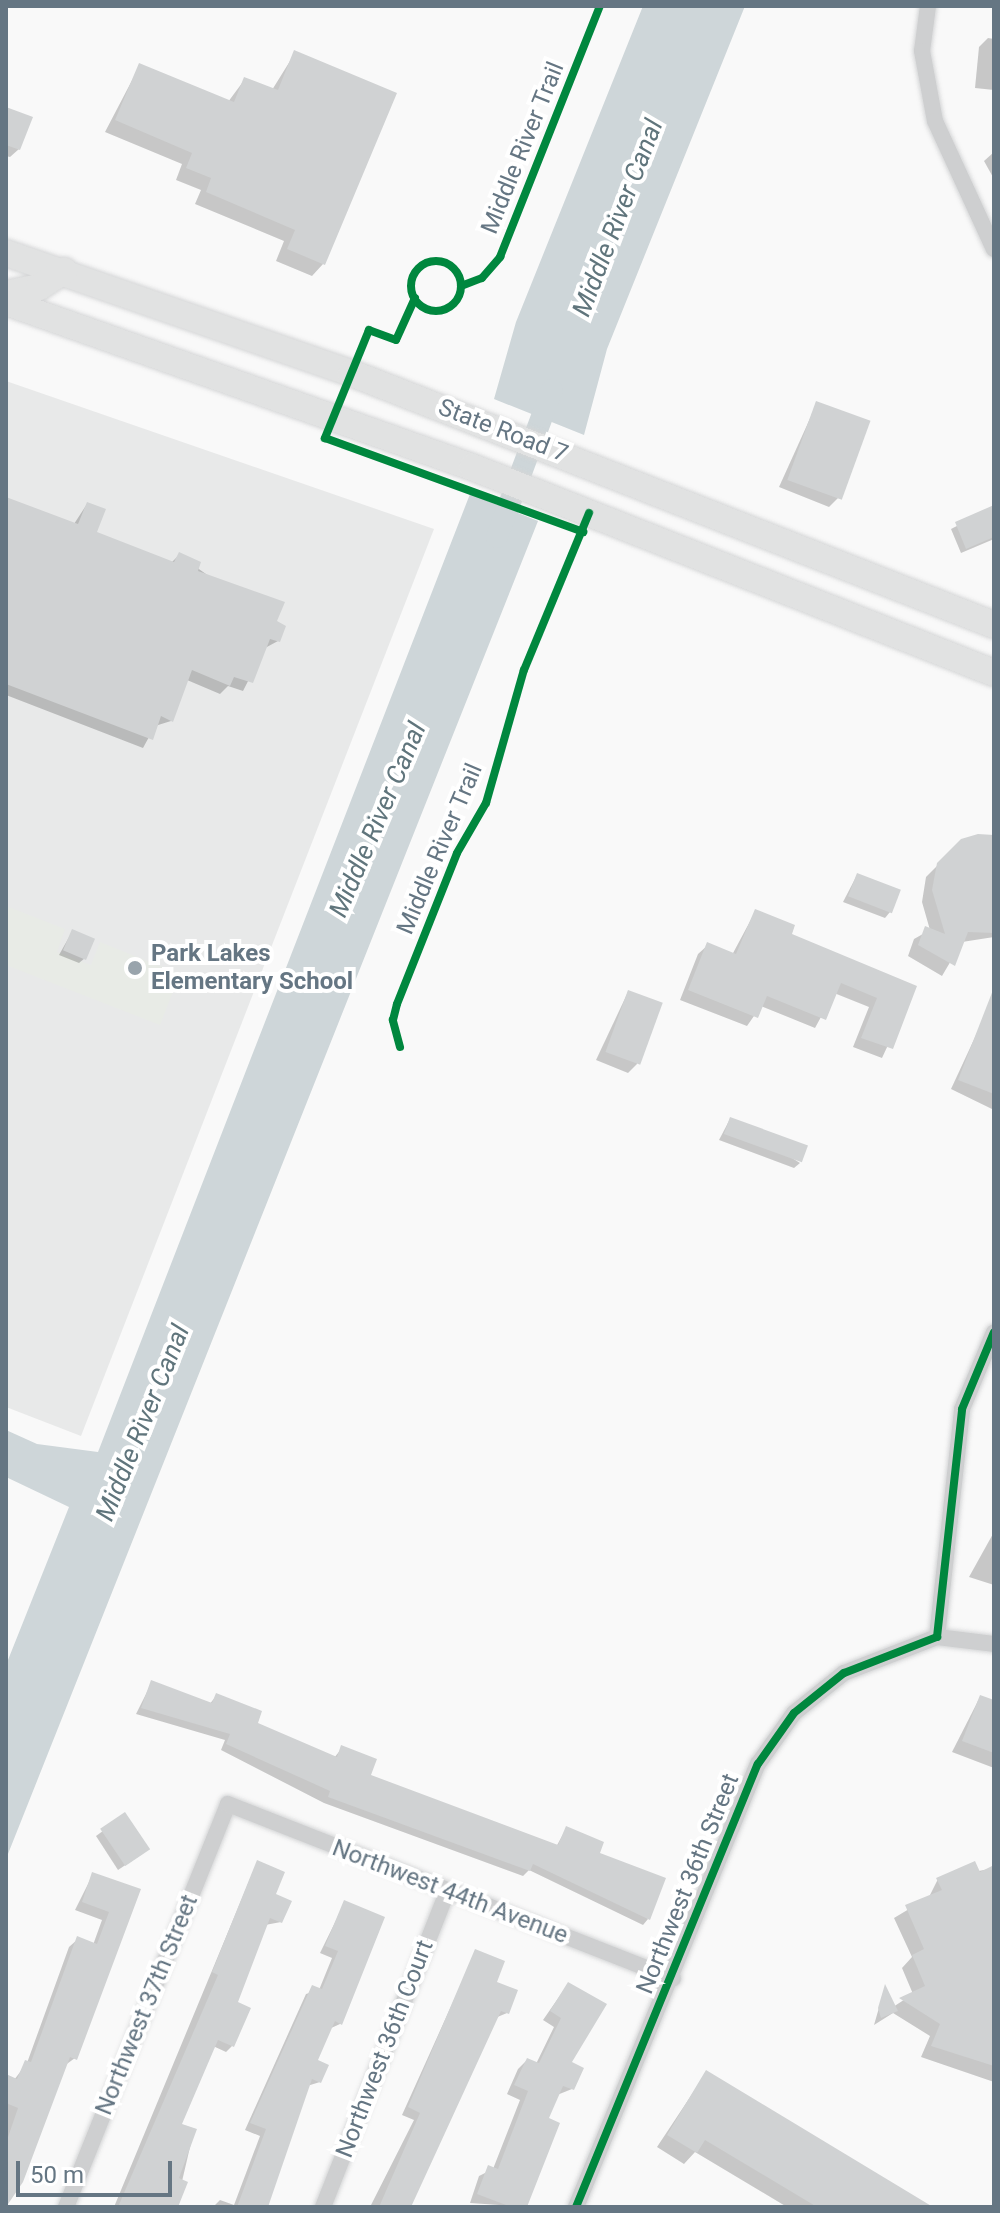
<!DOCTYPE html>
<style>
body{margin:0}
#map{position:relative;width:1000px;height:2213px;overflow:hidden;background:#f9f9f9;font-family:Roboto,sans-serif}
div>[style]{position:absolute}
.built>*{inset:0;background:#e8e9e9}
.green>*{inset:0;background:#e8ebe6}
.water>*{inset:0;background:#ced6d9}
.shadow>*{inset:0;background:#0003}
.canal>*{height:22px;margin:-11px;padding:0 11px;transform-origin:11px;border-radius:11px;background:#ced6d9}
.building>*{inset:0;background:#d0d2d3;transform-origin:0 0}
.roads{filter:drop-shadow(0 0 2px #d5d6d7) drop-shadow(0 0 2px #d5d6d7)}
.minor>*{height:16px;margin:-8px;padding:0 8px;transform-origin:8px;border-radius:8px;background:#cecfd0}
.primary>*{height:26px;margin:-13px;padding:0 13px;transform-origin:13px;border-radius:13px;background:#e1e2e2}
.cycleway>*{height:8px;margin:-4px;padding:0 4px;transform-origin:4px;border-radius:4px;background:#00873e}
.cycleway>.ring{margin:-4px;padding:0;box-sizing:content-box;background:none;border:8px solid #00873e;border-radius:50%}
.dots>*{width:22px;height:22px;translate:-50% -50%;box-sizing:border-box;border:4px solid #fff;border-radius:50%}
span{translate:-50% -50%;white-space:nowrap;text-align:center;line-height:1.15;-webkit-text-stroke:8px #fff;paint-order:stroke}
.street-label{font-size:24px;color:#657683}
.poi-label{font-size:24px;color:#657683;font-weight:700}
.left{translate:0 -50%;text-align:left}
.water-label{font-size:26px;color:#60757c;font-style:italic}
.frame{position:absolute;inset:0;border:8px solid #657683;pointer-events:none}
.scale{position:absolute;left:16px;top:2161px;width:156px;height:36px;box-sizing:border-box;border:4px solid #657683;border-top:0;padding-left:10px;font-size:24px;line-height:28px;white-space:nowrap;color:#657683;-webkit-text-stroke:6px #fff;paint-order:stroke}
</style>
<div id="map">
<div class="built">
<div style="clip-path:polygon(6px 381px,434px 529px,81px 1436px,6px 1407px)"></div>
</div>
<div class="green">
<div style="clip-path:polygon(6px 906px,65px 929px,57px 952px,91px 965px,100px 942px,180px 974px,160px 1025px,6px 965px)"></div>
</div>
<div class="water">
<div style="clip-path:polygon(643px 6px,745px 6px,607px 349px,584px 435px,494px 399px,516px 322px)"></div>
<div style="clip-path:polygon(470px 494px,538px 521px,6px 1859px,6px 1665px,69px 1507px,6px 1477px,6px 1430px,37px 1444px,98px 1452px)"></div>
</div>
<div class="shadow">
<div style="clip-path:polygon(988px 38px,994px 39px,994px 90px,975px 88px,979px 47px)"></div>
<div style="clip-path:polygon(295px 53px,323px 264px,312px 276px,276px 261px,284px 241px,195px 204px,201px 190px,176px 180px,182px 164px,105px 132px,140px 65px,228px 102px,245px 79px,272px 90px)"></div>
<div style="clip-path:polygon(6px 109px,19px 149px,10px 157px,6px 156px)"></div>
<div style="clip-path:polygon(994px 152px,994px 179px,984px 161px)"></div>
<div style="clip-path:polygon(817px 403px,838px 498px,829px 507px,779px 487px)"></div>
<div style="clip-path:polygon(6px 499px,74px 524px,87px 504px,94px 533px,171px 563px,179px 555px,274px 622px,278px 641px,265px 648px,243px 691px,228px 686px,220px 694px,187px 680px,171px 721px,155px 726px,143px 748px,6px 695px)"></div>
<div style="clip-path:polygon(994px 507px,994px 539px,961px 553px,951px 529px)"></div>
<div style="clip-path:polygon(994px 838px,994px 937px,962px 942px,942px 976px,908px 956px,914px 939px,930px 930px,922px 902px,926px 877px,962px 841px)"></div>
<div style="clip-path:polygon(857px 875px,890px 912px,885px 918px,843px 902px)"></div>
<div style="clip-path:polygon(755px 912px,789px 935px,915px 987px,882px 1058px,853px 1047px,869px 1007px,834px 993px,815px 1028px,761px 1006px,747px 1026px,680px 1000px,698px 954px,708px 945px,732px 955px)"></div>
<div style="clip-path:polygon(72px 932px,85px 958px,79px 963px,59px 955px)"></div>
<div style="clip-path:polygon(628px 992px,637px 1064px,628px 1073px,596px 1060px)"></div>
<div style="clip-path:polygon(983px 1020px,994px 1024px,994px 1110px,951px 1089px)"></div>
<div style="clip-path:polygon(730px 1119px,800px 1163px,794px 1168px,719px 1140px)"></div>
<div style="clip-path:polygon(994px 1532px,994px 1585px,969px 1577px)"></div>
<div style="clip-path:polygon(152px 1682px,209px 1705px,216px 1696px,255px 1724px,334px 1758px,342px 1748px,368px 1776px,556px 1847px,566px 1829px,597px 1854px,648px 1919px,643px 1925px,529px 1870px,523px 1876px,324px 1803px,221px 1750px,225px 1740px,136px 1714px)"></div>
<div style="clip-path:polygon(980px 1697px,994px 1703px,994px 1768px,952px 1752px)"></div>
<div style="clip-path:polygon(125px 1815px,142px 1854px,118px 1870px,96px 1836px)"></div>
<div style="clip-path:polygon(257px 1862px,281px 1922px,265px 1925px,235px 2003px,232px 2046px,226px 2052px,213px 2046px,180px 2125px,194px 2130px,176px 2207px,114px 2207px)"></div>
<div style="clip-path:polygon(994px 1868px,994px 2082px,921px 2057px,930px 2036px,893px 2013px,874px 2025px,885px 1987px,893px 2007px,913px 1994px,902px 1968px,912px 1957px,894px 1918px,929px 1897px,938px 1879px)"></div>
<div style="clip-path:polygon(93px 1874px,139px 1890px,75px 2058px,64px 2066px,6px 2207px,6px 2076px,14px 2080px,27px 2063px,69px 1947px,78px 1939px,93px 1945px,102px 1920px,75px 1910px)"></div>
<div style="clip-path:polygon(345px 1902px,340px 2024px,329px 2029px,315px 2061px,320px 2082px,307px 2086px,265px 2207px,213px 2207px,220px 2200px,234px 2205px,260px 2136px,245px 2130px,306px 1994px,319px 1990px,332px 1958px,320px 1953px)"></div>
<div style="clip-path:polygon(476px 1951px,507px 2013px,495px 2018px,410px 2207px,370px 2207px,414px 2120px,402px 2115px)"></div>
<div style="clip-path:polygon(568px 1984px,572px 2089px,557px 2095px,546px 2119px,526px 2207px,470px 2203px,479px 2176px,493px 2169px,520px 2100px,507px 2094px,518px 2069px,527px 2060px,536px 2064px,554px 2027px,543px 2020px)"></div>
<div style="clip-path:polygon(706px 2073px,911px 2207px,787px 2207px,695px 2152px,684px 2164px,657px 2147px)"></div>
</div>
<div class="canal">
<div style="left:497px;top:537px;width:157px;rotate:-69.5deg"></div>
</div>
<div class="building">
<div style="clip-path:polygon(294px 50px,397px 93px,325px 265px,287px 249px,295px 230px,206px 192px,211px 178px,186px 168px,192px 153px,115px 120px,139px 63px,234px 102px,244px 77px,278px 90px)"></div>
<div style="clip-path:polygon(6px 107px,33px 117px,20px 150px,6px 145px)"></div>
<div style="left:816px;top:401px;width:58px;height:84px;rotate:20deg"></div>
<div style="clip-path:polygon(6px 497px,78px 524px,87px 502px,106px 509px,97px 532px,174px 562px,179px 552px,201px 562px,198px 571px,285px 602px,277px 621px,286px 626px,280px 642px,270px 639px,253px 683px,234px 677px,230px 686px,192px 670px,173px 722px,161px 716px,153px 740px,6px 684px)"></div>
<div style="clip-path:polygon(994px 505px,994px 537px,966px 549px,955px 522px)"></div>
<div style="clip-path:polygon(978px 834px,994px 835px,994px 933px,968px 932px,955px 966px,918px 945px,925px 926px,945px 934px,932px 890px,937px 863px,961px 839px)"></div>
<div style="left:857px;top:873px;width:47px;height:25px;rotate:21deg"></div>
<div style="clip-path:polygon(755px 909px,795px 925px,792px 934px,917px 986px,893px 1049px,861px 1038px,877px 998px,841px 983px,826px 1020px,767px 996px,758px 1018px,688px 990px,707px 942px,736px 954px)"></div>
<div style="left:72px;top:929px;width:25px;height:23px;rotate:23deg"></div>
<div style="left:628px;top:990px;width:37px;height:66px;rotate:20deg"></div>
<div style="clip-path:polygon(993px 990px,994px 990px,994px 1094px,958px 1080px)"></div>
<div style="left:730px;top:1117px;width:83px;height:18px;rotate:20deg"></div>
<div style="clip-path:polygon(151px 1680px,212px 1703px,216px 1693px,262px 1711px,258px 1723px,337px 1757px,341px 1745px,377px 1759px,371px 1775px,558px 1845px,566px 1826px,604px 1842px,600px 1853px,666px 1878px,650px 1920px,533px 1864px,530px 1871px,328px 1797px,330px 1791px,226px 1744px,230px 1734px,141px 1708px)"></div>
<div style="clip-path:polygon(980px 1695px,994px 1700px,994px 1753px,962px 1741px)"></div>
<div style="left:125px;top:1812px;width:45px;height:30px;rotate:56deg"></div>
<div style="clip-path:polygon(257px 1860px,285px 1872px,276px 1894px,292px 1901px,282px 1923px,270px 1918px,238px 2002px,251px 2008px,234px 2047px,218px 2040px,182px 2124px,197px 2129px,179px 2178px,188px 2182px,178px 2207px,118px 2207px,218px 1975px,212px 1972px)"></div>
<div style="clip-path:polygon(975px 1861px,980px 1872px,994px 1865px,994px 2066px,931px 2046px,940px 2024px,899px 1998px,925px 1986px,912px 1955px,924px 1949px,905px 1905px,942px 1890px,936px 1878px)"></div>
<div style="clip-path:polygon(92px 1872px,141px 1889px,77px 2060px,70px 2057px,23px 2182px,6px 2207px,6px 2143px,18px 2108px,6px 2103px,6px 2074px,17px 2079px,25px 2060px,31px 2062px,77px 1936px,97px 1944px,109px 1912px,82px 1902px)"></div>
<div style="clip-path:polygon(344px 1900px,385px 1917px,342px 2025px,335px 2021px,318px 2060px,329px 2065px,321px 2083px,312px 2079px,268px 2207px,237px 2207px,266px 2129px,250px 2123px,312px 1985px,322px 1989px,338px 1951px,325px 1946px)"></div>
<div style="clip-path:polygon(475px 1949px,505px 1961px,497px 1982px,518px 1990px,509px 2014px,501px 2011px,411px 2207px,379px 2207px,420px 2113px,408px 2107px)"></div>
<div style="clip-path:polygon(568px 1982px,607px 2004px,572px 2062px,584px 2068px,574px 2090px,563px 2086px,549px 2118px,560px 2123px,527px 2207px,511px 2207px,477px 2194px,488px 2165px,498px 2169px,528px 2091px,514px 2085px,527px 2058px,539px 2063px,561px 2018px,550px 2011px)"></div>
<div style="clip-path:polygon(885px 1984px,898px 2011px,881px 2018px,878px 2008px)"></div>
<div style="clip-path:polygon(706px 2070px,933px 2207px,817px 2207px,705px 2140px,697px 2153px,667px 2135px)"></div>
</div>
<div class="roads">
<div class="minor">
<div style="left:928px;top:6px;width:45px;rotate:97.6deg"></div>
<div style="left:922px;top:51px;width:71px;rotate:79.5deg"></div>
<div style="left:935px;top:121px;width:141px;rotate:65.3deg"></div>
<div style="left:937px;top:1637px;width:57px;rotate:7deg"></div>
<div style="left:66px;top:2207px;width:434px;rotate:-68.1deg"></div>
<div style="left:228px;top:1804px;width:478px;rotate:21.4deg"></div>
<div style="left:323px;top:2207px;width:339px;rotate:-68.5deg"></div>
<div style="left:576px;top:2207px;width:479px;rotate:-67.7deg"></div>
<div style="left:758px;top:1764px;width:62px;rotate:-54.8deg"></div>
<div style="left:794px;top:1713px;width:64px;rotate:-38.7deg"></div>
<div style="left:844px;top:1673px;width:100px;rotate:-21.2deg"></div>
<div style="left:937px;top:1637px;width:229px;rotate:-83.7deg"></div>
<div style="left:962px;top:1409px;width:83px;rotate:-67.4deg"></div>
</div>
<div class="primary">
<div style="left:6px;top:253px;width:365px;rotate:19.2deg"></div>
<div style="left:351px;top:373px;width:691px;rotate:21.4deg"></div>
<div style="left:6px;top:294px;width:34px;rotate:-12deg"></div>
<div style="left:39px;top:287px;width:30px;rotate:-33deg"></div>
<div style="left:6px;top:302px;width:494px;rotate:19.5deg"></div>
<div style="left:472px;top:467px;width:561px;rotate:21.54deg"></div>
</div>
</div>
<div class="cycleway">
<div class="ring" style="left:411px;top:261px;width:42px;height:42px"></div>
<div style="left:461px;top:286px;width:22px;rotate:-21deg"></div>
<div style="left:482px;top:278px;width:28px;rotate:-49deg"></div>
<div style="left:500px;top:257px;width:270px;rotate:-68.3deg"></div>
<div style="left:415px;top:298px;width:46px;rotate:114.3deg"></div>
<div style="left:396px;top:340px;width:29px;rotate:-160deg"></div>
<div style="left:369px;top:330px;width:117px;rotate:112.2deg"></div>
<div style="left:325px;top:438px;width:275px;rotate:20deg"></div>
<div style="left:400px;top:1047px;width:28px;rotate:-105deg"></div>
<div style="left:393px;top:1020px;width:16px;rotate:-76deg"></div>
<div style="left:397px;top:1004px;width:162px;rotate:-68.3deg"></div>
<div style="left:457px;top:853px;width:58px;rotate:-59.9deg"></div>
<div style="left:486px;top:803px;width:138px;rotate:-74.1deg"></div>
<div style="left:524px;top:670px;width:170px;rotate:-67.5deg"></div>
<div style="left:576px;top:2207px;width:479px;rotate:-67.7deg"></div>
<div style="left:758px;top:1764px;width:62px;rotate:-54.8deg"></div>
<div style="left:794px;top:1713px;width:64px;rotate:-38.7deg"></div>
<div style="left:844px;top:1673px;width:100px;rotate:-21.2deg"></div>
<div style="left:937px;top:1637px;width:229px;rotate:-83.7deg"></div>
<div style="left:962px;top:1409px;width:83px;rotate:-67.4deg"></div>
</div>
<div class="dots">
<div style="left:135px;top:968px;background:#99a4ac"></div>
</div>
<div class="street-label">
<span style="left:523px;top:148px;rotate:-68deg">Middle River Trail</span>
<span style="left:503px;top:431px;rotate:21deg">State Road 7</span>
<span style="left:440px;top:849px;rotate:-67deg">Middle River Trail</span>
<span style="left:688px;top:1884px;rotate:-68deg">Northwest 36th Street</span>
<span style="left:450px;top:1892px;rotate:21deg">Northwest 44th Avenue</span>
<span style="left:147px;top:2005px;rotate:-68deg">Northwest 37th Street</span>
<span style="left:385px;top:2049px;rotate:-69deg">Northwest 36th Court</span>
</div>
<div class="poi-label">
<span class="left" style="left:151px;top:968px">Park Lakes<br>Elementary School</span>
</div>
<div class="water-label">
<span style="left:618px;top:218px;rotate:-69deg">Middle River Canal</span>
<span style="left:378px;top:820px;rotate:-67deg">Middle River Canal</span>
<span style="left:143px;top:1423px;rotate:-68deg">Middle River Canal</span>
</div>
<div class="frame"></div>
<div class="scale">50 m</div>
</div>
